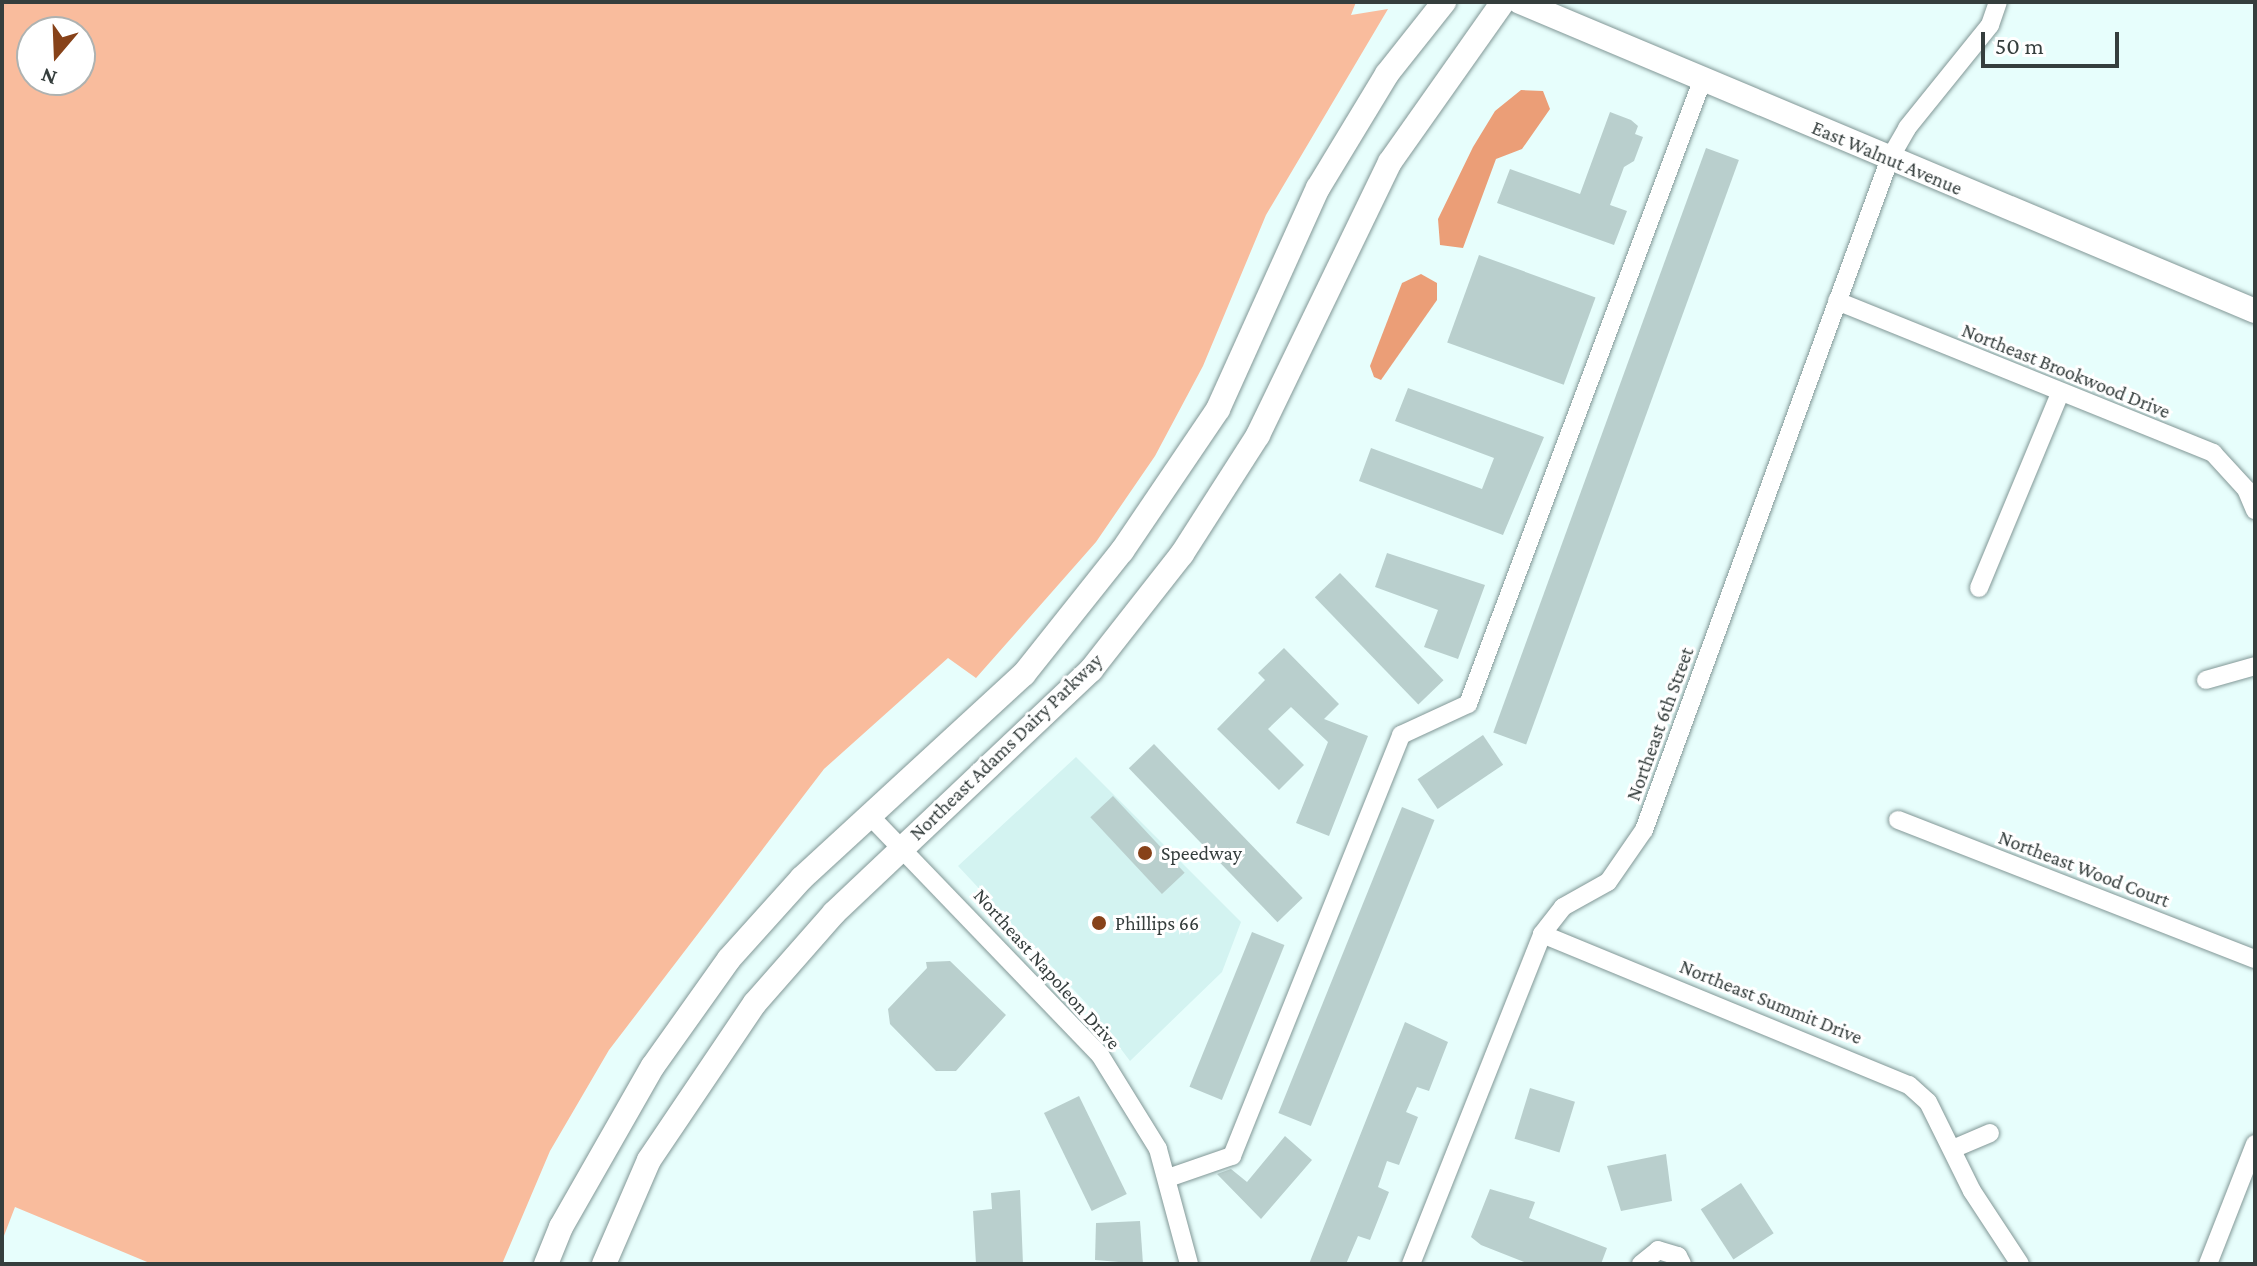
<!DOCTYPE html>
<style>
body{margin:0}
#map{position:relative;width:2257px;height:1266px;overflow:hidden;background:#e7fefc;font-family:"Crimson Pro",serif}
div>[style]{position:absolute}
.built>*{inset:0;background:#d3f3f1}
.green>*{inset:0;background:#f9bc9d}
.water>*{inset:0;background:#eb9e77}
.building>*{inset:0;background:#b9cfcd;transform-origin:0 0}
.roads{filter:drop-shadow(0 0 2px #829796) drop-shadow(0 0 2px #829796)}
.street>*{height:18px;margin:-9px;padding:0 9px;transform-origin:9px;border-radius:9px;background:#fff}
.secondary>*{height:24px;margin:-12px;padding:0 12px;transform-origin:12px;border-radius:12px;background:#fff}
.dots>*{width:22px;height:22px;translate:-50% -50%;box-sizing:border-box;border:4px solid #fff;border-radius:50%}
span{translate:-50% -50%;white-space:nowrap;text-align:center;line-height:1.15;-webkit-text-stroke:6px #fff;paint-order:stroke}
.street-label{font-size:20px;color:#353e3d}
.poi-label{font-size:20px;color:#353e3d}
.left{translate:0 -50%;text-align:left}
.frame{position:absolute;inset:0;border:4px solid #353e3d;pointer-events:none}
.north{position:absolute;left:16px;top:16px;width:80px;height:80px;box-sizing:border-box;background:#fff;border:2px solid #aeb2b1;border-radius:50%;rotate:199deg;font-size:22px;font-weight:700;line-height:32px;text-align:center;color:#353e3d}
.north::after{content:'';display:block;margin:auto;width:28px;height:36px;background:#874219;clip-path:polygon(50% 0,100% 100%,50% 72%,0 100%)}
.scale{position:absolute;left:1981px;top:32px;width:138px;height:36px;box-sizing:border-box;border:4px solid #353e3d;border-top:0;padding-left:10px;font-size:24px;line-height:28px;white-space:nowrap;color:#353e3d;-webkit-text-stroke:6px #fff;paint-order:stroke}
</style>
<div id="map">
<div class="built">
<div style="clip-path:polygon(1076px 757px,1241px 922px,1222px 972px,1130px 1061px,1087px 1004px,958px 866px)"></div>
</div>
<div class="green">
<div style="clip-path:polygon(evenodd,2px 2px,1356px 2px,1351px 15px,1388px 9px,1266px 215px,1203px 366px,1155px 456px,1096px 542px,976px 678px,948px 658px,824px 769px,609px 1050px,550px 1151px,502px 1264px,152px 1264px,15px 1207px,2px 1241px,2px 2px,32px 32px,80px 32px,80px 80px,32px 80px,32px 32px)"></div>
</div>
<div class="water">
<div style="clip-path:polygon(1521px 90px,1543px 91px,1550px 109px,1522px 149px,1496px 159px,1463px 248px,1440px 245px,1438px 219px,1473px 147px,1495px 111px)"></div>
<div style="clip-path:polygon(1421px 274px,1437px 283px,1437px 300px,1381px 380px,1374px 377px,1370px 366px,1402px 283px)"></div>
</div>
<div class="building">
<div style="clip-path:polygon(1610px 112px,1631px 120px,1638px 126px,1635px 134px,1643px 137px,1634px 161px,1624px 167px,1610px 205px,1627px 211px,1614px 245px,1497px 203px,1510px 169px,1580px 194px)"></div>
<div style="left:1706px;top:148px;width:35px;height:622px;rotate:20deg"></div>
<div style="left:1479px;top:255px;width:124px;height:93px;rotate:20deg"></div>
<div style="clip-path:polygon(1408px 388px,1544px 437px,1503px 535px,1359px 481px,1371px 448px,1482px 489px,1494px 458px,1395px 421px)"></div>
<div style="clip-path:polygon(1387px 553px,1485px 585px,1458px 659px,1424px 647px,1438px 610px,1375px 587px)"></div>
<div style="left:1340px;top:573px;width:149px;height:35px;rotate:46deg"></div>
<div style="clip-path:polygon(1284px 648px,1339px 704px,1324px 719px,1368px 736px,1329px 836px,1296px 823px,1328px 742px,1291px 707px,1268px 729px,1304px 765px,1279px 790px,1217px 729px,1265px 680px,1258px 673px)"></div>
<div style="left:1483px;top:735px;width:36px;height:79px;rotate:56deg"></div>
<div style="left:1154px;top:744px;width:214px;height:35px;rotate:46deg"></div>
<div style="left:1113px;top:796px;width:105px;height:31px;rotate:47deg"></div>
<div style="left:1402px;top:807px;width:35px;height:330px;rotate:22deg"></div>
<div style="left:1252px;top:932px;width:35px;height:167px;rotate:22deg"></div>
<div style="clip-path:polygon(950px 961px,1006px 1015px,956px 1071px,936px 1071px,890px 1024px,888px 1009px,927px 968px,926px 962px)"></div>
<div style="clip-path:polygon(1405px 1022px,1448px 1042px,1429px 1091px,1417px 1087px,1406px 1112px,1418px 1117px,1399px 1165px,1387px 1161px,1378px 1187px,1389px 1192px,1370px 1240px,1358px 1236px,1346px 1264px,1309px 1264px)"></div>
<div style="left:1530px;top:1088px;width:47px;height:53px;rotate:17deg"></div>
<div style="left:1079px;top:1096px;width:109px;height:39px;rotate:64deg"></div>
<div style="clip-path:polygon(1285px 1136px,1312px 1160px,1261px 1219px,1217px 1174px,1231px 1169px,1247px 1182px)"></div>
<div style="clip-path:polygon(1666px 1154px,1672px 1201px,1621px 1211px,1607px 1166px)"></div>
<div style="left:1741px;top:1183px;width:60px;height:48px;rotate:57deg"></div>
<div style="clip-path:polygon(1490px 1189px,1535px 1202px,1529px 1218px,1607px 1248px,1601px 1264px,1529px 1264px,1481px 1245px,1471px 1237px)"></div>
<div style="clip-path:polygon(1020px 1190px,1023px 1264px,976px 1264px,973px 1211px,992px 1209px,991px 1193px)"></div>
<div style="clip-path:polygon(1140px 1221px,1143px 1264px,1095px 1260px,1096px 1223px)"></div>
</div>
<div class="roads">
<div class="street">
<div style="left:1837px;top:301px;width:406px;rotate:22deg"></div>
<div style="left:2213px;top:453px;width:49px;rotate:47.5deg"></div>
<div style="left:2246px;top:489px;width:23px;rotate:67deg"></div>
<div style="left:1979px;top:588px;width:211px;rotate:-67.4deg"></div>
<div style="left:2206px;top:680px;width:51px;rotate:-15.9deg"></div>
<div style="left:870px;top:816px;width:332px;rotate:46.1deg"></div>
<div style="left:1100px;top:1055px;width:110px;rotate:58.3deg"></div>
<div style="left:1158px;top:1149px;width:119px;rotate:74.9deg"></div>
<div style="left:1898px;top:820px;width:383px;rotate:21.3deg"></div>
<div style="left:1542px;top:934px;width:397px;rotate:22.4deg"></div>
<div style="left:1909px;top:1085px;width:25px;rotate:42deg"></div>
<div style="left:1928px;top:1102px;width:99px;rotate:63.7deg"></div>
<div style="left:1972px;top:1191px;width:87px;rotate:56.7deg"></div>
<div style="left:1955px;top:1148px;width:38px;rotate:-23deg"></div>
<div style="left:1168px;top:1178px;width:68px;rotate:-19deg"></div>
<div style="left:1232px;top:1156px;width:454px;rotate:-68.1deg"></div>
<div style="left:1401px;top:735px;width:74px;rotate:-24.8deg"></div>
<div style="left:1468px;top:704px;width:665px;rotate:-69.41deg"></div>
<div style="left:1411px;top:1264px;width:355px;rotate:-68.3deg"></div>
<div style="left:1542px;top:934px;width:34px;rotate:-52deg"></div>
<div style="left:1563px;top:907px;width:51px;rotate:-29.1deg"></div>
<div style="left:1608px;top:882px;width:63px;rotate:-55.3deg"></div>
<div style="left:1644px;top:830px;width:716px;rotate:-69.89deg"></div>
<div style="left:1890px;top:158px;width:34px;rotate:-60deg"></div>
<div style="left:1907px;top:128px;width:132px;rotate:-51.1deg"></div>
<div style="left:1990px;top:25px;width:24px;rotate:-71deg"></div>
<div style="left:1641px;top:1264px;width:22px;rotate:-39deg"></div>
<div style="left:1658px;top:1250px;width:21px;rotate:17deg"></div>
<div style="left:1678px;top:1256px;width:9px;rotate:63deg"></div>
<div style="left:2208px;top:1264px;width:129px;rotate:-68.6deg"></div>
</div>
<div class="secondary">
<div style="left:1520px;top:2px;width:797px;rotate:22.8deg"></div>
<div style="left:546px;top:1264px;width:40px;rotate:-68deg"></div>
<div style="left:561px;top:1227px;width:185px;rotate:-60.3deg"></div>
<div style="left:653px;top:1066px;width:131px;rotate:-54.6deg"></div>
<div style="left:729px;top:959px;width:109px;rotate:-48deg"></div>
<div style="left:802px;top:878px;width:301px;rotate:-42.6deg"></div>
<div style="left:1024px;top:674px;width:157px;rotate:-51.5deg"></div>
<div style="left:1122px;top:551px;width:171px;rotate:-55.9deg"></div>
<div style="left:1218px;top:409px;width:243px;rotate:-65.7deg"></div>
<div style="left:1318px;top:188px;width:133px;rotate:-58.8deg"></div>
<div style="left:1387px;top:74px;width:92px;rotate:-51.6deg"></div>
<div style="left:604px;top:1264px;width:113px;rotate:-66.6deg"></div>
<div style="left:649px;top:1160px;width:189px;rotate:-56deg"></div>
<div style="left:755px;top:1003px;width:120px;rotate:-48.7deg"></div>
<div style="left:834px;top:913px;width:354px;rotate:-43.4deg"></div>
<div style="left:1091px;top:670px;width:147px;rotate:-51.9deg"></div>
<div style="left:1182px;top:554px;width:141px;rotate:-57.4deg"></div>
<div style="left:1258px;top:435px;width:303px;rotate:-64.2deg"></div>
<div style="left:1390px;top:162px;width:196px;rotate:-54.8deg"></div>
</div>
</div>
<div class="dots">
<div style="left:1145px;top:853px;background:#874219"></div>
<div style="left:1099px;top:923px;background:#874219"></div>
</div>
<div class="street-label">
<span style="left:1887px;top:158px;rotate:23deg">East Walnut Avenue</span>
<span style="left:2066px;top:371px;rotate:22deg">Northeast Brookwood Drive</span>
<span style="left:1660px;top:724px;rotate:-70deg">Northeast 6th Street</span>
<span style="left:1006px;top:747px;rotate:-44deg">Northeast Adams Dairy Parkway</span>
<span style="left:2084px;top:869px;rotate:21deg">Northeast Wood Court</span>
<span style="left:1047px;top:969px;rotate:48deg">Northeast Napoleon Drive</span>
<span style="left:1771px;top:1002px;rotate:22deg">Northeast Summit Drive</span>
</div>
<div class="poi-label">
<span class="left" style="left:1161px;top:853px">Speedway</span>
<span class="left" style="left:1115px;top:923px">Phillips 66</span>
</div>
<div class="frame"></div>
<div class="north">N</div>
<div class="scale">50 m</div>
</div>
